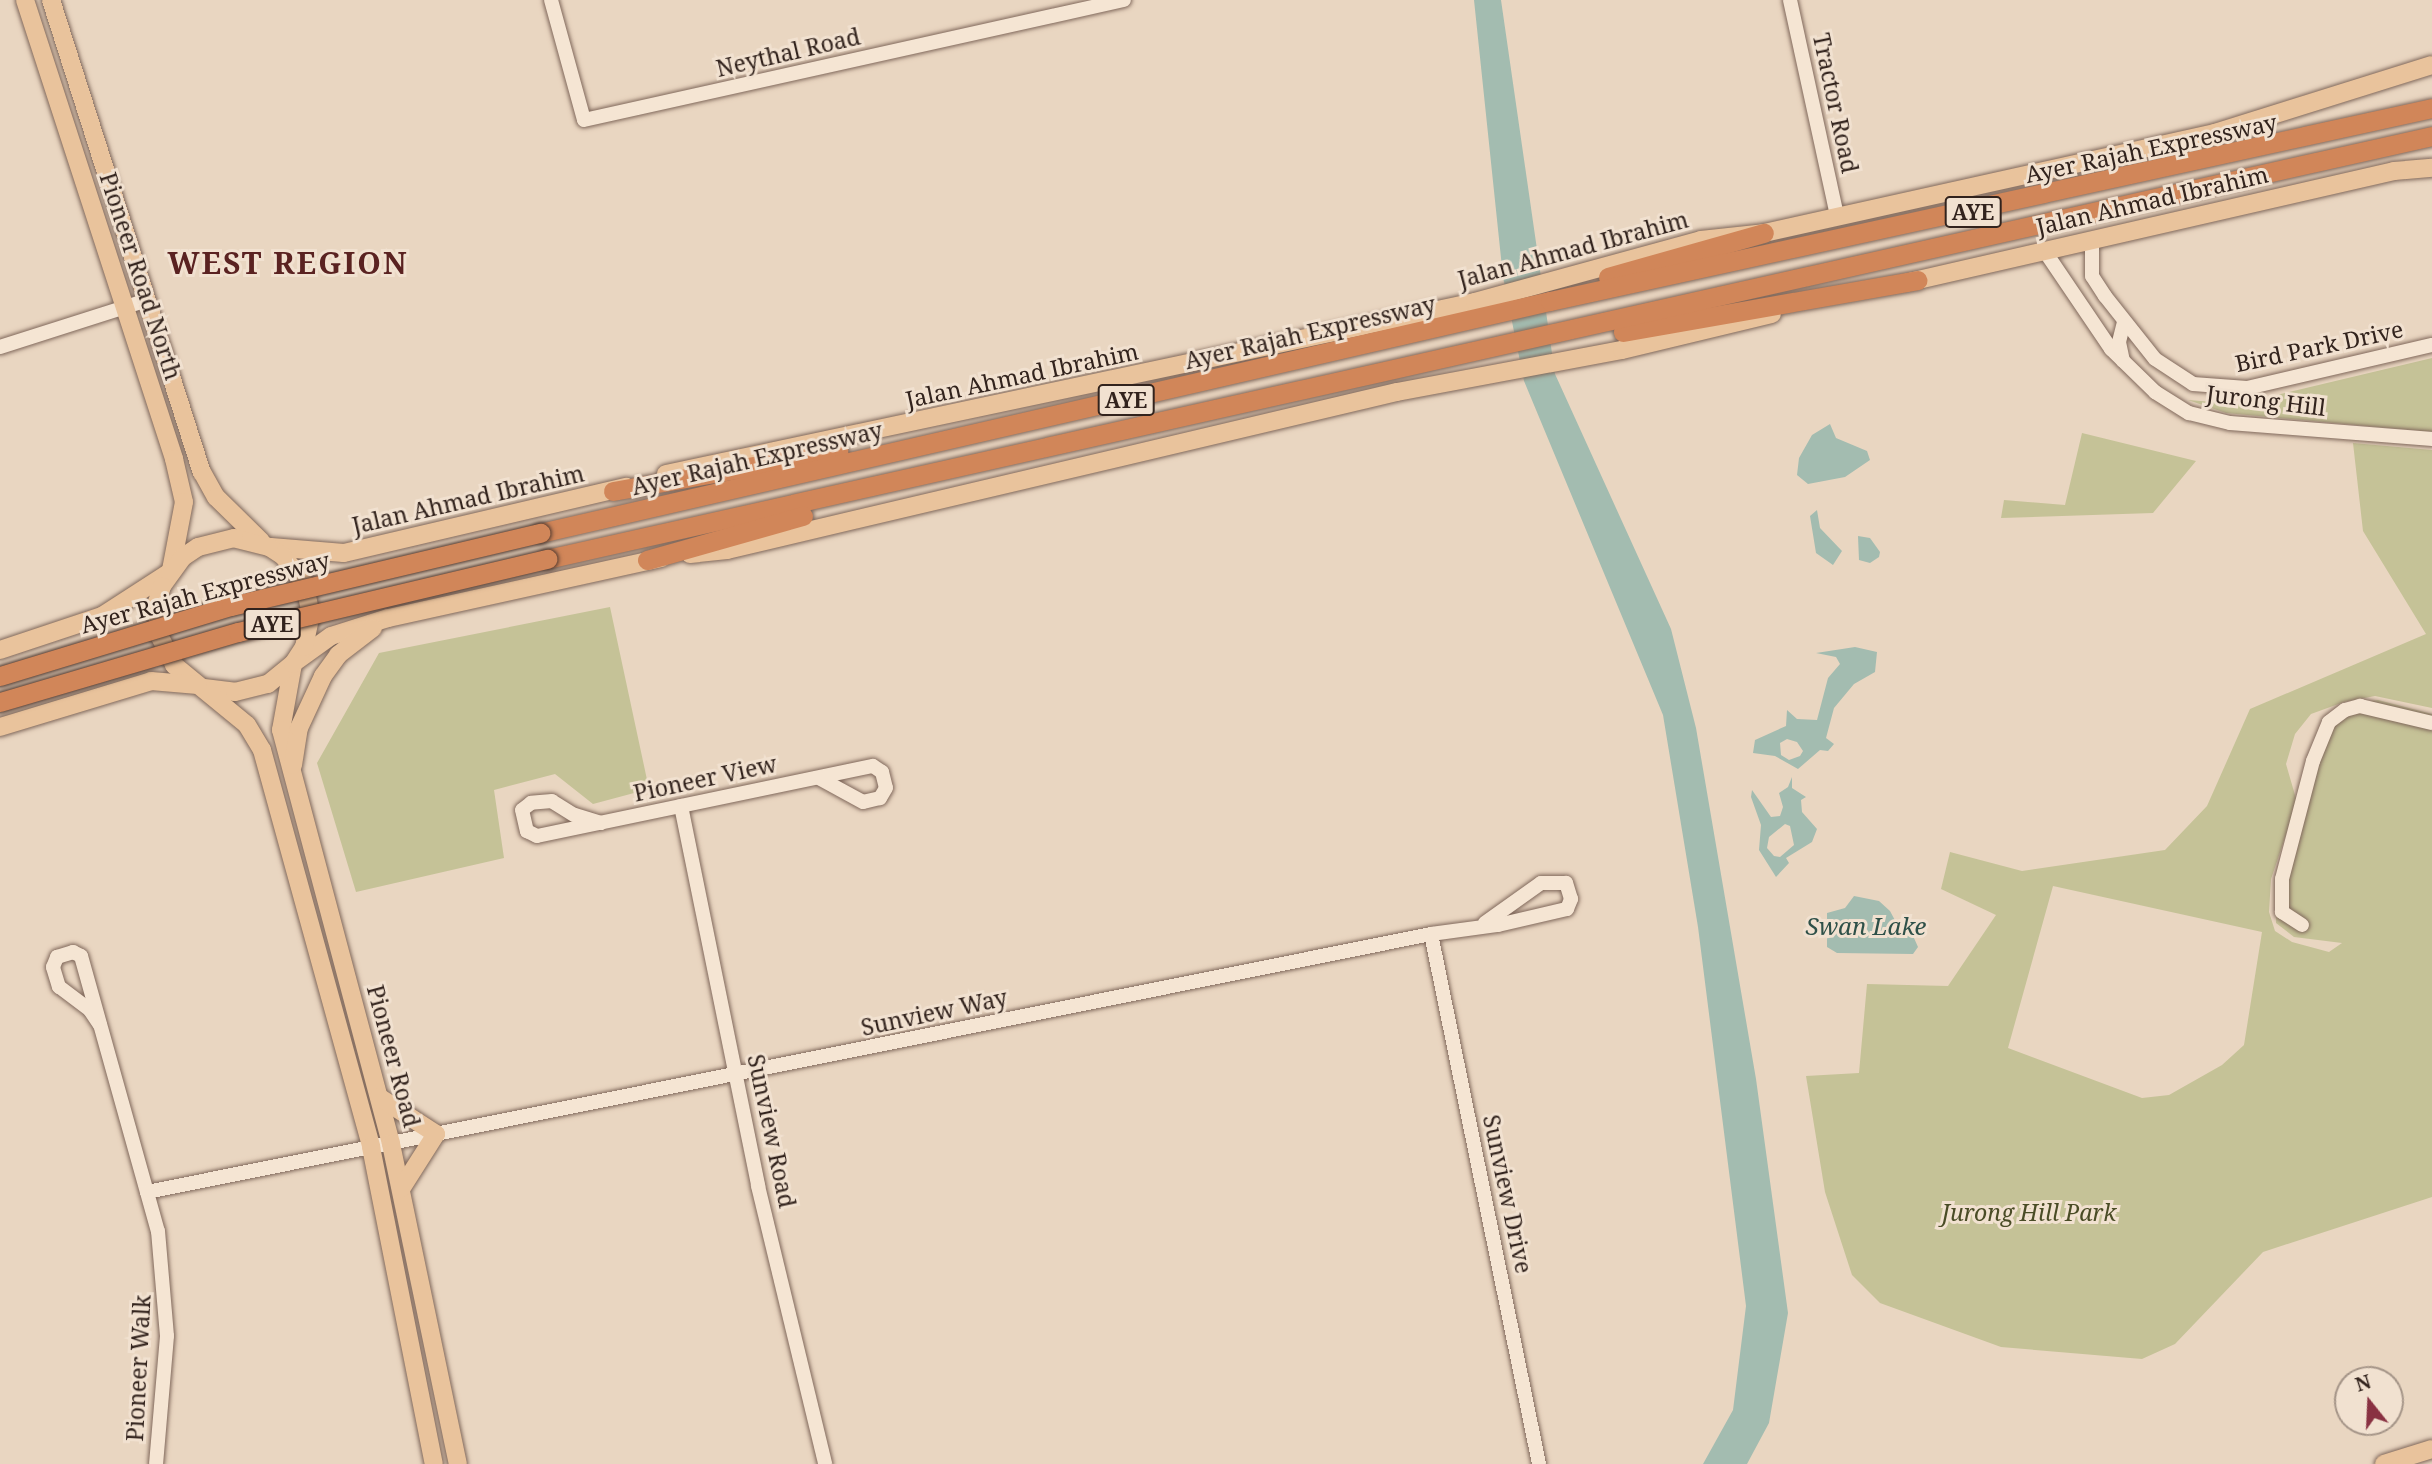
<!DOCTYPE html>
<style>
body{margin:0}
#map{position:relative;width:2432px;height:1464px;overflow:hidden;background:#e9d6c1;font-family:"Noto Serif",serif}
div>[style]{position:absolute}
.green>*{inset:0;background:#c5c297}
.water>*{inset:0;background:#a3bcb0}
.roads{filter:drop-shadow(0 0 2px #80685b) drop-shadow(0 0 2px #80685b)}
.minor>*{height:14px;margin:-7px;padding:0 7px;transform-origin:7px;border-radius:7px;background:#f5e5d3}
.major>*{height:18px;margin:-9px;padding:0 9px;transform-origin:9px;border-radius:9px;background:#e9c39c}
.highway>*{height:19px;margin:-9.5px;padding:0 9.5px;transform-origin:9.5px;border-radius:9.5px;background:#d18659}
.bridges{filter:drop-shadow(0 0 2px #4e382f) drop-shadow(0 0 2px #4e382f)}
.highway-bridge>*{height:19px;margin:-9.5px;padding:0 9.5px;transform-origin:9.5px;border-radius:9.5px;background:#d18659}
span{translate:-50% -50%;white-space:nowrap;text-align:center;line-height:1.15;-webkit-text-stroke:6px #f1e1d0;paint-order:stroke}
.shield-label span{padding:2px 5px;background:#f1e1d0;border:2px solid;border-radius:5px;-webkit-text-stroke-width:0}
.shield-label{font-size:21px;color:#32231d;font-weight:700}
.street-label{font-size:23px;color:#32231d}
.park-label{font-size:23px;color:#4a4c26;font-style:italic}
.water-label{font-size:24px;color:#2e5048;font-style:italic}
.district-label{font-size:30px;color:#5a2221;font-weight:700;letter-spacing:2px}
.north{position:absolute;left:2334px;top:1366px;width:70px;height:70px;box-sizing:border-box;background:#f1e1d0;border:2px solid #a59588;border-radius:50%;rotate:342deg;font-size:19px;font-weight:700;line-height:28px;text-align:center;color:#32231d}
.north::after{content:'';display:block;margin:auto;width:24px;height:32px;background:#893142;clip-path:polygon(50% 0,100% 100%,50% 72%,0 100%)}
</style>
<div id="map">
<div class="green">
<div style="clip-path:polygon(2432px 358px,2432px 432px,2226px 413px,2188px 400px,2239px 404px)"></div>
<div style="clip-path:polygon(2082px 433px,2196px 461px,2153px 513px,2001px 518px,2004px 500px,2065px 505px)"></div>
<div style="clip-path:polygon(evenodd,2353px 443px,2432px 450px,2432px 708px,2375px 696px,2344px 702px,2311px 714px,2295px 734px,2286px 764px,2297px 802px,2271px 879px,2269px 912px,2275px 931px,2292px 942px,2329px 952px,2342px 943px,2294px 937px,2276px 923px,2277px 878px,2303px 799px,2311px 748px,2324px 722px,2347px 704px,2378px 700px,2432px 714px,2432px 1197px,2263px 1252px,2175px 1344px,2142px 1359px,2001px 1347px,1880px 1303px,1852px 1275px,1825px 1192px,1806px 1076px,1859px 1073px,1867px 984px,1948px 986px,1996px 915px,1941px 889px,1950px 852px,2022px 871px,2165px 850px,2207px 806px,2250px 709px,2426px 634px,2363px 531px,2353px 443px,2053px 886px,2262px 932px,2244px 1045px,2222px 1065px,2169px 1095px,2142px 1098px,2008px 1048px,2053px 886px)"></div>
<div style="clip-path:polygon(610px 607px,649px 789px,593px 804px,555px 774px,494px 790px,504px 858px,356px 892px,317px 763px,379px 653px)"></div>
</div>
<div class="water">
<div style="clip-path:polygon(1474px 0,1501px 0,1555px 374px,1671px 629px,1696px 728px,1756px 1079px,1788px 1313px,1769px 1423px,1747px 1464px,1703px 1464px,1733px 1410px,1746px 1306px,1698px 927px,1663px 715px,1524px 381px,1503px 277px)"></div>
<div style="clip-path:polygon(1830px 424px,1836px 438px,1867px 451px,1870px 460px,1845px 477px,1808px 484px,1797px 475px,1799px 458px,1812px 435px)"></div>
<div style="clip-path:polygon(1817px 510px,1820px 528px,1842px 551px,1833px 565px,1816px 553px,1810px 516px)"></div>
<div style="clip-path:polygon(1858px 536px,1870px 538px,1880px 552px,1879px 557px,1870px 563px,1859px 560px)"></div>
<div style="clip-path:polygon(evenodd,1855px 647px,1877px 652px,1875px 672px,1854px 684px,1834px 708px,1826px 738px,1834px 744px,1828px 751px,1820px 750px,1798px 769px,1775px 756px,1753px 753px,1755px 740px,1786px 726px,1787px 710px,1797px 719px,1817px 720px,1828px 678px,1840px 664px,1836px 657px,1816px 653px,1855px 647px,1787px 739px,1797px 742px,1803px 751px,1800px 756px,1789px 760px,1781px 755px,1780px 743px,1787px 739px)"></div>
<div style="clip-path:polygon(evenodd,1792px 777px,1792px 788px,1806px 797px,1801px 800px,1802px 812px,1817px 829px,1812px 842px,1786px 858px,1789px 863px,1776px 877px,1759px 850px,1761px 825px,1751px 797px,1752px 790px,1771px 817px,1780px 816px,1783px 807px,1779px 793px,1788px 787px,1792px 777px,1785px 824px,1790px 826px,1794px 845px,1780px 857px,1774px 856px,1767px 848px,1769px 837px,1785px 824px)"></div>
<div style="clip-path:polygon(1854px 896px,1879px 901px,1890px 911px,1898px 926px,1914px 938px,1918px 947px,1913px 954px,1837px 953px,1827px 947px,1827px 913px,1845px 908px)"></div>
</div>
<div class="roads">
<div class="minor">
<div style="left:551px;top:0;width:124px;rotate:74.6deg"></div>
<div style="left:584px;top:120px;width:553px;rotate:-12.53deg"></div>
<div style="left:1790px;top:0;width:221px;rotate:77.7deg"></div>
<div style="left:2092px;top:239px;width:37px;rotate:90deg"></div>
<div style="left:2092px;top:276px;width:24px;rotate:57deg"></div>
<div style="left:2105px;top:296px;width:80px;rotate:51.6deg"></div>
<div style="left:2155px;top:359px;width:45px;rotate:33.3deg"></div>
<div style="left:2193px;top:384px;width:54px;rotate:4.2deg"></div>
<div style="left:2247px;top:388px;width:190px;rotate:-13.1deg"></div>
<div style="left:2044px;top:250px;width:120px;rotate:55.9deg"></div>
<div style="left:2111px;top:349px;width:62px;rotate:44.3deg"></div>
<div style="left:2155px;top:392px;width:40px;rotate:32deg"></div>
<div style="left:2189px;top:413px;width:42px;rotate:13.7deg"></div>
<div style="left:2230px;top:423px;width:203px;rotate:4.5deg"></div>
<div style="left:0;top:347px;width:151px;rotate:-17.7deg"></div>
<div style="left:2123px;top:361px;width:19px;rotate:-102deg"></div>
<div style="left:2119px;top:342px;width:21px;rotate:-76deg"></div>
<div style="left:681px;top:806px;width:388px;rotate:78.5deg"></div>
<div style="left:758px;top:1186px;width:286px;rotate:76.4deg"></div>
<div style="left:601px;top:823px;width:28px;rotate:-163deg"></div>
<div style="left:574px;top:815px;width:26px;rotate:-148deg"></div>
<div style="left:552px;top:801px;width:21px;rotate:175deg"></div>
<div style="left:531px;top:803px;width:11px;rotate:142deg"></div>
<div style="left:522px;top:810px;width:22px;rotate:77deg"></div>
<div style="left:527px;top:831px;width:11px;rotate:27deg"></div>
<div style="left:537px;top:836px;width:343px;rotate:-11.8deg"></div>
<div style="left:873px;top:766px;width:11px;rotate:34deg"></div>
<div style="left:882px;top:772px;width:16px;rotate:76deg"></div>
<div style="left:886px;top:788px;width:12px;rotate:121deg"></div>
<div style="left:880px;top:798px;width:17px;rotate:167deg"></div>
<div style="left:863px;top:802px;width:50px;rotate:-151.4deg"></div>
<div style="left:2302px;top:925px;width:24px;rotate:-147deg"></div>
<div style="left:2282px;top:912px;width:33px;rotate:-90deg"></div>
<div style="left:2282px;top:879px;width:122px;rotate:-75.3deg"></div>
<div style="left:2313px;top:761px;width:42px;rotate:-67.7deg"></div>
<div style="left:2329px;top:722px;width:20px;rotate:-37deg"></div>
<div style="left:2345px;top:710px;width:16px;rotate:-15deg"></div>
<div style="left:2360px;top:706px;width:74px;rotate:13.3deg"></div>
<div style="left:1431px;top:934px;width:541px;rotate:78.48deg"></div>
<div style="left:100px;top:1025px;width:18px;rotate:-124deg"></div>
<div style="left:90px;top:1010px;width:39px;rotate:-143deg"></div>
<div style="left:59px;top:987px;width:21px;rotate:-107deg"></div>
<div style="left:53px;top:967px;width:11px;rotate:-68deg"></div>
<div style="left:57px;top:957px;width:17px;rotate:-17deg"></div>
<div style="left:73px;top:952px;width:9px;rotate:27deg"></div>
<div style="left:81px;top:956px;width:286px;rotate:74.4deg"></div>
<div style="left:158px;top:1231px;width:105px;rotate:85.1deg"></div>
<div style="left:167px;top:1336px;width:128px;rotate:94.9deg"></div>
<div style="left:147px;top:1192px;width:1310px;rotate:-11.36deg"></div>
<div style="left:1431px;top:934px;width:68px;rotate:-7.7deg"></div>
<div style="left:1498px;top:925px;width:71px;rotate:-13.1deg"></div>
<div style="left:1567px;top:909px;width:11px;rotate:-68deg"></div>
<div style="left:1571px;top:899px;width:17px;rotate:-107deg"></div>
<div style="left:1566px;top:883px;width:25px;rotate:180deg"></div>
<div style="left:1541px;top:883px;width:69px;rotate:144.5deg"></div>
</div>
<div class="major">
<div style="left:25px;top:0;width:483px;rotate:72deg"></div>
<div style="left:174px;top:459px;width:44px;rotate:76.9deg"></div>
<div style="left:184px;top:502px;width:69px;rotate:100.8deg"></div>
<div style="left:51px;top:0;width:496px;rotate:72.3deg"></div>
<div style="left:202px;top:472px;width:29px;rotate:61deg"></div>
<div style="left:216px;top:497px;width:63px;rotate:44.4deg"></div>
<div style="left:1905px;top:283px;width:502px;rotate:-12.9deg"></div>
<div style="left:2394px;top:171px;width:38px;rotate:-5deg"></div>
<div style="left:666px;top:474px;width:827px;rotate:-12deg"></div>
<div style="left:1475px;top:302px;width:234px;rotate:-15.3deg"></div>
<div style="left:1701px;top:240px;width:63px;rotate:-6.3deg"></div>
<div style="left:1764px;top:233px;width:462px;rotate:-12.5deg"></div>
<div style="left:2215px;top:133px;width:227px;rotate:-17.4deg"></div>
<div style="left:271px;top:547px;width:73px;rotate:4.7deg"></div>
<div style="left:344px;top:553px;width:290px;rotate:-13.2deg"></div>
<div style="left:690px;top:554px;width:37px;rotate:-6deg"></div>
<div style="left:727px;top:550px;width:688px;rotate:-13.27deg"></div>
<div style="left:1397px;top:392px;width:229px;rotate:-10.6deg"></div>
<div style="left:1622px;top:350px;width:154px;rotate:-13.5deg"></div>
<div style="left:0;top:650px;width:108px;rotate:-18.4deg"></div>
<div style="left:102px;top:616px;width:81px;rotate:-32.9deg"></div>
<div style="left:295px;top:662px;width:44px;rotate:-35.8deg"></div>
<div style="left:331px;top:636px;width:60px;rotate:-17.5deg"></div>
<div style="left:388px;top:618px;width:280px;rotate:-12.4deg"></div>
<div style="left:293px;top:664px;width:67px;rotate:100.3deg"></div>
<div style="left:281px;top:730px;width:428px;rotate:75.1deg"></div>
<div style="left:391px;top:1144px;width:327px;rotate:78.2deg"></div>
<div style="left:204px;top:688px;width:31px;rotate:7deg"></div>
<div style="left:235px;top:692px;width:34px;rotate:-14deg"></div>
<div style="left:268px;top:684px;width:32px;rotate:-39deg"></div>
<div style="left:293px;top:664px;width:20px;rotate:-57deg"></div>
<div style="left:304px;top:647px;width:33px;rotate:-78deg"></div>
<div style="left:311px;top:615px;width:34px;rotate:-102deg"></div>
<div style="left:304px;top:582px;width:33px;rotate:-129deg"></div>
<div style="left:283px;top:556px;width:17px;rotate:-147deg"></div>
<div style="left:269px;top:547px;width:36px;rotate:-166deg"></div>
<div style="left:234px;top:538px;width:37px;rotate:166deg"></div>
<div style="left:198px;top:547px;width:18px;rotate:146deg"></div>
<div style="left:183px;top:557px;width:36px;rotate:126deg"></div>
<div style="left:162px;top:586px;width:17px;rotate:107deg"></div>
<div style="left:157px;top:602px;width:33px;rotate:87deg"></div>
<div style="left:159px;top:635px;width:34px;rotate:63deg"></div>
<div style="left:174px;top:665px;width:94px;rotate:39.4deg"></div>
<div style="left:247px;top:725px;width:29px;rotate:59deg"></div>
<div style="left:262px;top:750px;width:412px;rotate:74.6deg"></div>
<div style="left:371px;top:1147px;width:323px;rotate:78.8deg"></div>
<div style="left:0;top:727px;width:158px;rotate:-16.9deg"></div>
<div style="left:151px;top:681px;width:47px;rotate:4.9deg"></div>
<div style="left:293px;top:765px;width:37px;rotate:-81deg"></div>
<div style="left:299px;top:728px;width:57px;rotate:-65.2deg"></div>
<div style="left:323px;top:676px;width:26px;rotate:-54deg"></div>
<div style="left:338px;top:655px;width:44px;rotate:-37.6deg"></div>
<div style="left:379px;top:1097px;width:68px;rotate:33deg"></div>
<div style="left:436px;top:1134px;width:65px;rotate:122.5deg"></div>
<div style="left:2384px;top:1464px;width:50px;rotate:-17.4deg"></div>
</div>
<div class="highway">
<div style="left:1608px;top:277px;width:162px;rotate:-15.8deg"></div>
<div style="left:1623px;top:332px;width:299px;rotate:-10deg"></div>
<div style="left:613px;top:491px;width:229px;rotate:-10.1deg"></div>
<div style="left:540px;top:533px;width:1036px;rotate:-12.94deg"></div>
<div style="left:1550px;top:301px;width:903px;rotate:-12.34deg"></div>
<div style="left:547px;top:559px;width:1932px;rotate:-12.65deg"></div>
<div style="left:647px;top:560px;width:162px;rotate:-15.8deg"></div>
</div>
</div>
<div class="bridges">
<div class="highway-bridge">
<div style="left:0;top:676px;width:241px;rotate:-16.9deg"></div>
<div style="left:231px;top:606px;width:318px;rotate:-13.3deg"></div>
<div style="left:0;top:702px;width:248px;rotate:-16.4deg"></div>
<div style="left:238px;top:632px;width:318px;rotate:-13.3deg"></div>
</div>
</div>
<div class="shield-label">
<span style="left:1973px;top:212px">AYE</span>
<span style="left:1126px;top:400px">AYE</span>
<span style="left:272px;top:624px">AYE</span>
</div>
<div class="street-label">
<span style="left:788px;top:52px;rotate:-13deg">Neythal Road</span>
<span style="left:1836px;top:103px;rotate:78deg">Tractor Road</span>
<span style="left:2151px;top:148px;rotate:-12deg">Ayer Rajah Expressway</span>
<span style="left:2152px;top:200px;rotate:-13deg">Jalan Ahmad Ibrahim</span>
<span style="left:1573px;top:249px;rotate:-15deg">Jalan Ahmad Ibrahim</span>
<span style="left:141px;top:276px;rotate:72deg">Pioneer Road North</span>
<span style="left:1310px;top:332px;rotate:-13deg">Ayer Rajah Expressway</span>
<span style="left:2319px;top:346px;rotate:-12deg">Bird Park Drive</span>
<span style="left:1022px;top:375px;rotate:-12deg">Jalan Ahmad Ibrahim</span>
<span style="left:2266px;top:400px;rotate:7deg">Jurong Hill</span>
<span style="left:757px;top:458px;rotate:-13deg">Ayer Rajah Expressway</span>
<span style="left:468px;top:499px;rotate:-13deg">Jalan Ahmad Ibrahim</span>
<span style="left:205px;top:592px;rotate:-15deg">Ayer Rajah Expressway</span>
<span style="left:705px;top:778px;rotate:-12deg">Pioneer View</span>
<span style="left:934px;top:1012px;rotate:-12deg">Sunview Way</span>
<span style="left:394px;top:1056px;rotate:75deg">Pioneer Road</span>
<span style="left:772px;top:1131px;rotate:78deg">Sunview Road</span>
<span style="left:1508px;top:1194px;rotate:78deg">Sunview Drive</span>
<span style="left:138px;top:1368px;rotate:-87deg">Pioneer Walk</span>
</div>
<div class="park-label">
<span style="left:2029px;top:1212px">Jurong Hill Park</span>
</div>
<div class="water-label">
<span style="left:1866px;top:926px">Swan Lake</span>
</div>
<div class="district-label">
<span style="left:288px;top:263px">WEST REGION</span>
</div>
<div class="north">N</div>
</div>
